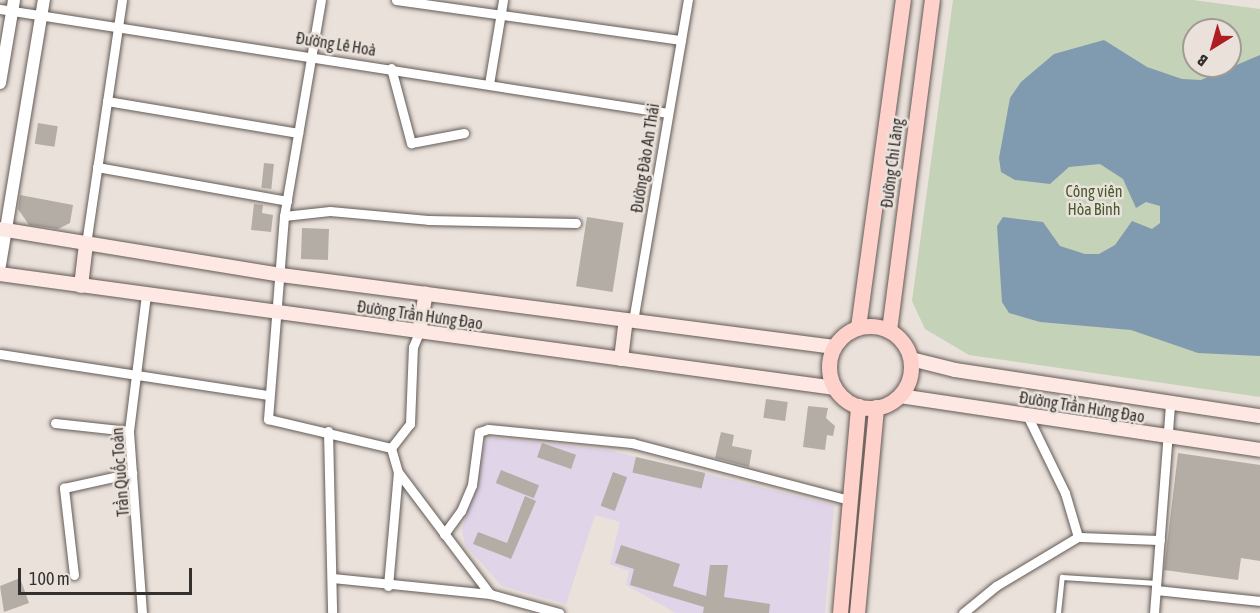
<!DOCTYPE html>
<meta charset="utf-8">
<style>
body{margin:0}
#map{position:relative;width:1260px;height:613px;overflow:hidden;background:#eae1db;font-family:"Asap Condensed",sans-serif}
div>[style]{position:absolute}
.education>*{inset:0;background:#dfd4e8}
.green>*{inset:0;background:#c4d2b7}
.water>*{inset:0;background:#809ab0}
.building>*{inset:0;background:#b4ada6;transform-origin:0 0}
.roads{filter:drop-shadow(0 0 2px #635b56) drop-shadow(0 0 2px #635b56)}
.service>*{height:4.5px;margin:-2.25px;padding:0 2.25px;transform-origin:2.25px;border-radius:2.25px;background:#fff}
.minor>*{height:9px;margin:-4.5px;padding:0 4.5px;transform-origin:4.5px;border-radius:4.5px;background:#fff}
.tertiary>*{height:12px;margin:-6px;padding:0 6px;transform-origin:6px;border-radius:6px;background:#fff}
.secondary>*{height:14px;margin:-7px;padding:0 7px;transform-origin:7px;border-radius:7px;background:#fee8e4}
.primary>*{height:15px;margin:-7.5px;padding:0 7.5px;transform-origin:7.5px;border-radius:7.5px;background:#fed2ca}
.primary>.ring{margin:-7.5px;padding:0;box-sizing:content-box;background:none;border:15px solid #fed2ca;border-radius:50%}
span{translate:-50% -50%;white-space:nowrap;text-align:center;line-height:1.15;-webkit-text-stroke:5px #eae1db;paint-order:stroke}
.street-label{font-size:16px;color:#33302d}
.park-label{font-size:16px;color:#475c2f}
.north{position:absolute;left:1182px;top:18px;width:60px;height:60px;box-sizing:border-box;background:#eae1db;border:2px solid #a19a95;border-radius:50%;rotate:217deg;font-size:16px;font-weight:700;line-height:24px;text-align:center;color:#33302d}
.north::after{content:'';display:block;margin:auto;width:21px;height:27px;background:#af1d23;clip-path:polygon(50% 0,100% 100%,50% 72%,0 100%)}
.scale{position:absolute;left:18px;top:568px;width:174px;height:27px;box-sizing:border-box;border:3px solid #33302d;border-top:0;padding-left:8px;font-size:18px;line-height:21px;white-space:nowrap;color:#33302d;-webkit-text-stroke:4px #eae1db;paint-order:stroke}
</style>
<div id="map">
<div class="education">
<div style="clip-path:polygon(487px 437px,608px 450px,834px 505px,825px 613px,676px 613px,626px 585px,629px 571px,610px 564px,620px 522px,595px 515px,566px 604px,502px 586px,465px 545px,462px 529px)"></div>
</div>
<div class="green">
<div style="clip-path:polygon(evenodd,953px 0,1193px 0,1260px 9px,1260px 397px,969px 355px,925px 329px,912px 301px,953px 0,1194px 30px,1230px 30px,1230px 66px,1194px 66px,1194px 30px)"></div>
</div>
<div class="water">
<div style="clip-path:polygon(1104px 40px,1147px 67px,1182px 79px,1201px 80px,1260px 55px,1260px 356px,1198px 353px,1131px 330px,1040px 322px,1009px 313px,1002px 302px,997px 226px,1003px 217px,1043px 222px,1060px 246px,1085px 254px,1099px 254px,1115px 245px,1132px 221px,1152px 229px,1160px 223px,1160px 206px,1146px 202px,1136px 208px,1123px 179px,1100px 164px,1069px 167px,1050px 184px,1015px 180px,1001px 172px,999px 158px,1010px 98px,1021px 82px,1054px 54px)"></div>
</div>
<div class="building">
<div style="left:38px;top:123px;width:20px;height:21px;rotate:9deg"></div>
<div style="left:264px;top:163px;width:10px;height:25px;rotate:6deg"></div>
<div style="clip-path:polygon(20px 195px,73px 205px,70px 223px,58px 229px,29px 225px,18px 209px)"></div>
<div style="clip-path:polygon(254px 204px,263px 205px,262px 213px,273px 215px,271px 232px,251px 230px)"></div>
<div style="left:587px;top:217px;width:37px;height:70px;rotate:9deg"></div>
<div style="left:302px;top:228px;width:27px;height:31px;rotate:2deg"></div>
<div style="left:766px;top:399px;width:22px;height:19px;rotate:8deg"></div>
<div style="clip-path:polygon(808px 406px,828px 408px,826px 418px,835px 426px,833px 436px,827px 435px,825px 450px,803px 447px)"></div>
<div style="clip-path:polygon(721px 432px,734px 435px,732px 446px,752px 450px,749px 467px,715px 458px)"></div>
<div style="left:542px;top:443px;width:36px;height:15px;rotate:19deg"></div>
<div style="clip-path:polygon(1178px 453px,1260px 465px,1260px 561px,1241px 558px,1238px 580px,1164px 570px)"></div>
<div style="left:636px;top:457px;width:71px;height:16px;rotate:13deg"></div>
<div style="left:501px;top:470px;width:41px;height:14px;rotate:22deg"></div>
<div style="left:613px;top:472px;width:15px;height:36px;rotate:20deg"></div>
<div style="clip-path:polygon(525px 496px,536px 501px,511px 559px,473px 544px,478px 532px,507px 543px)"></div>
<div style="clip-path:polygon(621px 545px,680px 564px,673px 586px,706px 596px,710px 565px,728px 565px,724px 597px,770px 604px,769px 613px,703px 613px,704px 607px,630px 585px,634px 569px,615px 563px)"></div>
<div style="clip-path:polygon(20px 578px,29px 603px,4px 612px,0 586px)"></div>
</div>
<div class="roads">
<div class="service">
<div style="left:1058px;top:613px;width:36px;rotate:-84deg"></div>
<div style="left:1062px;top:577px;width:95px;rotate:3.6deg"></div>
</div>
<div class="minor">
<div style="left:321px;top:0;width:219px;rotate:99.7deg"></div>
<div style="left:284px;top:216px;width:204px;rotate:94.5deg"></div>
<div style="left:268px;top:419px;width:126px;rotate:13.3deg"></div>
<div style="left:391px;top:448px;width:25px;rotate:74deg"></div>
<div style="left:398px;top:472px;width:153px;rotate:53deg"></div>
<div style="left:490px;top:594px;width:72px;rotate:15.4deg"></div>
<div style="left:396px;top:0;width:288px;rotate:8deg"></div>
<div style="left:0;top:9px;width:676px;rotate:8.85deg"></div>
<div style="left:391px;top:68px;width:78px;rotate:75.1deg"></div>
<div style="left:411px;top:143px;width:54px;rotate:-10.7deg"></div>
<div style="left:489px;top:84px;width:85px;rotate:-80.5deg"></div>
<div style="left:107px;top:101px;width:194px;rotate:9.5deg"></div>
<div style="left:97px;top:167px;width:193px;rotate:10.1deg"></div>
<div style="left:284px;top:216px;width:46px;rotate:-6.2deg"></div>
<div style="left:330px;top:211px;width:98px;rotate:5.2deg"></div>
<div style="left:428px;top:220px;width:148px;rotate:1.2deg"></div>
<div style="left:86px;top:244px;width:247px;rotate:-81.6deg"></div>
<div style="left:633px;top:321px;width:326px;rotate:-80.3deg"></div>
<div style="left:0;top:354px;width:270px;rotate:8.7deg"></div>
<div style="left:1027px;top:415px;width:87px;rotate:64deg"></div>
<div style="left:1065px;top:493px;width:46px;rotate:73.5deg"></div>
<div style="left:55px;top:423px;width:74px;rotate:6.2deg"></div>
<div style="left:328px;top:431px;width:182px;rotate:88.7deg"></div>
<div style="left:391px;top:448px;width:31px;rotate:-52deg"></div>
<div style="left:410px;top:424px;width:77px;rotate:-87.8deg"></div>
<div style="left:413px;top:347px;width:16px;rotate:-68deg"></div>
<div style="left:444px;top:534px;width:29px;rotate:-54deg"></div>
<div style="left:461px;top:511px;width:28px;rotate:-67deg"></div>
<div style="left:472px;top:485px;width:53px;rotate:-82.5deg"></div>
<div style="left:479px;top:432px;width:9px;rotate:-18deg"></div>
<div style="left:488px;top:429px;width:145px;rotate:5.6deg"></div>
<div style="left:632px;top:443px;width:225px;rotate:14.7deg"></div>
<div style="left:74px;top:575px;width:88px;rotate:-96.6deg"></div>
<div style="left:64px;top:488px;width:70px;rotate:-12.4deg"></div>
<div style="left:332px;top:578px;width:159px;rotate:5.8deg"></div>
<div style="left:388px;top:586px;width:114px;rotate:-85deg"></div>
<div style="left:1156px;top:590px;width:105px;rotate:6deg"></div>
<div style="left:142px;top:613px;width:182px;rotate:-94.1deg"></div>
<div style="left:129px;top:431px;width:138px;rotate:-82.9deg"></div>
<div style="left:963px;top:613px;width:43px;rotate:-39.3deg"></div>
<div style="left:996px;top:586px;width:96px;rotate:-30.9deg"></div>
<div style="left:1078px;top:537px;width:82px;rotate:2.1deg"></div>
<div style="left:1154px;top:613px;width:210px;rotate:-85.6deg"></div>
</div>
<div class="tertiary">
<div style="left:0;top:83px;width:84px;rotate:-80.4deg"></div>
<div style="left:0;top:265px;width:269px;rotate:-80.6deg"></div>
</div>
<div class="secondary">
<div style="left:0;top:229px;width:285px;rotate:9.3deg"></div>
<div style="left:281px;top:275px;width:558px;rotate:7.42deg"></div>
<div style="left:0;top:274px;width:843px;rotate:7.77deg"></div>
<div style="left:81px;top:286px;width:42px;rotate:-83.2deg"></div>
<div style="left:419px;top:332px;width:39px;rotate:-80deg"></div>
<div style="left:621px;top:359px;width:39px;rotate:-83deg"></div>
<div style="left:911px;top:359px;width:45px;rotate:14deg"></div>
<div style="left:955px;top:370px;width:308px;rotate:8.6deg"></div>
<div style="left:900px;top:396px;width:364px;rotate:8.5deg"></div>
</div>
<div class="primary">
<div class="ring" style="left:829px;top:326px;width:67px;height:67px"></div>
<div style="left:858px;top:327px;width:330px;rotate:-82.2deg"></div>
<div style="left:889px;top:330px;width:333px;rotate:-82.6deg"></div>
<div style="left:840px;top:613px;width:208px;rotate:-85deg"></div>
<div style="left:857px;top:613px;width:207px;rotate:-84.7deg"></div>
</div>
</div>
<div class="street-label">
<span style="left:336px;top:44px;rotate:9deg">Đường Lê Hoà</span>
<span style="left:645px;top:158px;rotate:-81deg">Đường Đào An Thái</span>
<span style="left:892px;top:163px;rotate:-83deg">Đường Chi Lăng</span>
<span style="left:420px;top:315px;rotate:8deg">Đường Trần Hưng Đạo</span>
<span style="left:1082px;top:407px;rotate:9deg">Đường Trần Hưng Đạo</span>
<span style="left:120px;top:472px;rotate:-94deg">Trần Quốc Toản</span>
</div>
<div class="park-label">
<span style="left:1094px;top:200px">Công viên<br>Hòa Bình</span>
</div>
<div class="north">B</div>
<div class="scale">100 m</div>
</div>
